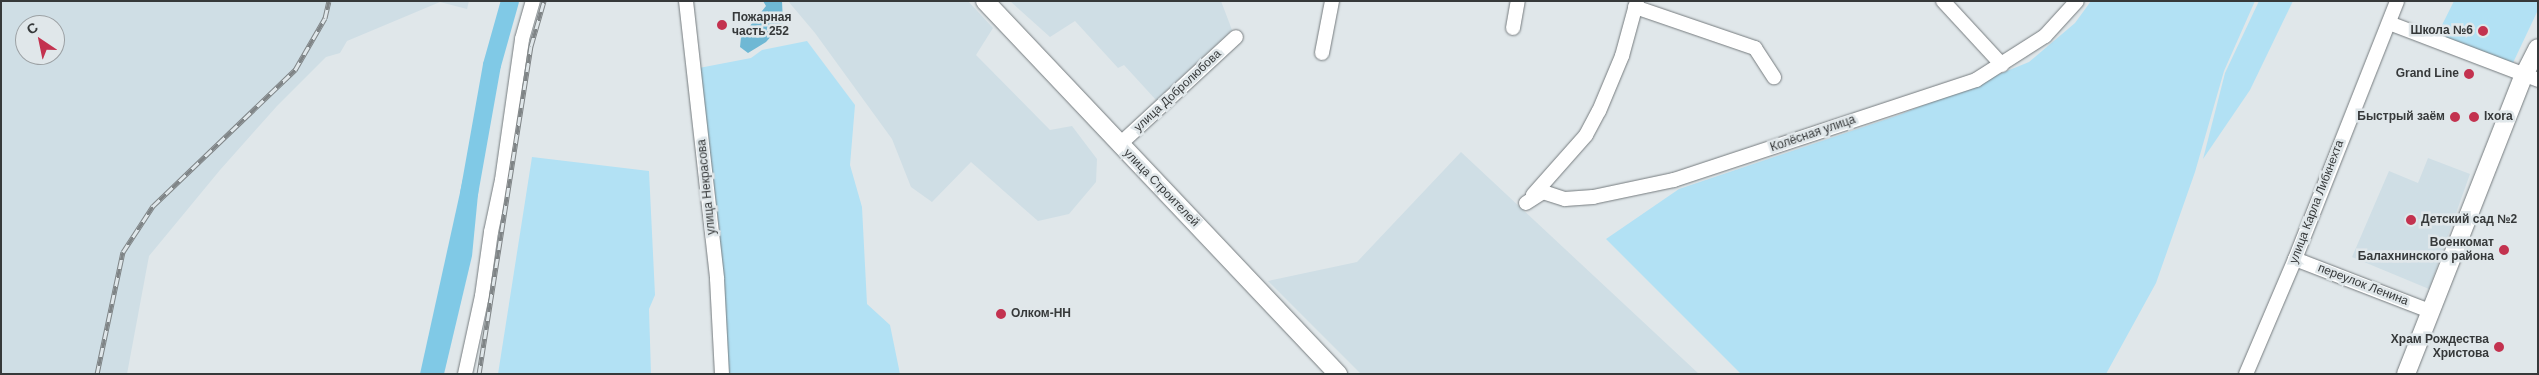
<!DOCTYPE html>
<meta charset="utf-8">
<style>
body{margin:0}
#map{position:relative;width:2539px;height:375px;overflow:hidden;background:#e0e7ea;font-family:Helvetica,sans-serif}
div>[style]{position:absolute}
.built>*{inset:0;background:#cfdee5}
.green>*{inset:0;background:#b2e1f4}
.forest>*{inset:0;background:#6fb8d4}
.water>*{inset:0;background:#80c9e6}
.river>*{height:18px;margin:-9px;padding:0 9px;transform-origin:9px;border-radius:9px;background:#80c9e6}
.roads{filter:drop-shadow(0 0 1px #757b7e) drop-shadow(0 0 1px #757b7e)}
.minor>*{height:14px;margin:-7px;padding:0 7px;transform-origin:7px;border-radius:7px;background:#fff}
.major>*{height:18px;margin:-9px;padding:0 9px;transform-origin:9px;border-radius:9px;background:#fff}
.rail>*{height:5px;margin-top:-2.5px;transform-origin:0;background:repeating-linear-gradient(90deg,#e0e7ea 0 9px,#7f8486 0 18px);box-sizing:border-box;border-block:1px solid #7f8486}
.dots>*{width:14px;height:14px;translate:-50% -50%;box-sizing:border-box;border:2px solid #e0e7ea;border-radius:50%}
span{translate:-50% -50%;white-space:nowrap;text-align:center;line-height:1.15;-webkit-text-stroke:5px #e0e7ea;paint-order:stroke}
.poi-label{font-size:12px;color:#36393a;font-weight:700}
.left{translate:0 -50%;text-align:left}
.right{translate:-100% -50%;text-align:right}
.street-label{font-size:12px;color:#36393a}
.frame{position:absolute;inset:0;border:2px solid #36393a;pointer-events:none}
.north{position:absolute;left:15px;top:15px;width:50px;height:50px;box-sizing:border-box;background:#e0e7ea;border:1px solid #9ca1a4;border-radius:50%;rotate:326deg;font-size:14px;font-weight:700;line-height:20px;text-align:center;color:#36393a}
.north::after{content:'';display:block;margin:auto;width:18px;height:22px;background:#c3324f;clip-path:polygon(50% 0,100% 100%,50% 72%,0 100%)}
</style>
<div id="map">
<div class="built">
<div style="clip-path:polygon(evenodd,1px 1px,469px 1px,467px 9px,440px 2px,347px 41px,340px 53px,326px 57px,277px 106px,220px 170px,149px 256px,127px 374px,1px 374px,1px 1px,25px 25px,55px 25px,55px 55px,25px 55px,25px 25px)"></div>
<div style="clip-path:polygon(788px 1px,968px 1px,993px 28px,976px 55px,1050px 130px,1072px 126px,1097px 159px,1096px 182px,1069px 214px,1038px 221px,971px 162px,932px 202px,911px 187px,892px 139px,815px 33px)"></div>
<div style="clip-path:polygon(1010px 1px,1221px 1px,1232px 30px,1156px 100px,1124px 65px,1118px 68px,1075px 21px,1050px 37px)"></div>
<div style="clip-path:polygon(1461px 152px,1699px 374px,1361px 374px,1268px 281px,1357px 262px)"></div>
<div style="clip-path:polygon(2428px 158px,2470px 174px,2429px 289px,2352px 257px,2389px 171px,2418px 183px)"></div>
</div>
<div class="green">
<div style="clip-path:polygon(2091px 1px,2255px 1px,2224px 71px,2195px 172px,2156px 283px,2106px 374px,1741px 374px,1606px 239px,1679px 189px,1899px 115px,2029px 62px,2075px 23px)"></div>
<div style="clip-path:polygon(2259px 1px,2293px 1px,2250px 90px,2203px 159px,2225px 73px)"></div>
<div style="clip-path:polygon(2454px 1px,2538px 1px,2538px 10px,2511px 67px,2437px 35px)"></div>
<div style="clip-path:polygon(807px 41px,855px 105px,850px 165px,862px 207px,867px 304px,890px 325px,900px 374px,728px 374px,719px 228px,699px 68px,751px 58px,762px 50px)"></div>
<div style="clip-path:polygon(532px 157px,649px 171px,655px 295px,649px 309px,651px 374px,498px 374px)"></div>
</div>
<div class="forest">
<div style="clip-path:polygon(763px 1px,782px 1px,783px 23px,766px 42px,748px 53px,740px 47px,741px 37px,766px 6px)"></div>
</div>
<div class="water">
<div style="clip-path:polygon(468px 170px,480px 174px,472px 256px,444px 374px,420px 374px,463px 179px)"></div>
</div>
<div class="river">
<div style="left:469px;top:194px;width:131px;rotate:-79.9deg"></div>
<div style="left:492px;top:65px;width:66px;rotate:-74.3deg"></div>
</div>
<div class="roads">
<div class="minor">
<div style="left:686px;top:1px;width:280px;rotate:83.6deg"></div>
<div style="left:717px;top:279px;width:95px;rotate:87deg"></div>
<div style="left:1943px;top:1px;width:87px;rotate:47.3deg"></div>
<div style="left:1635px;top:7px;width:127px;rotate:18.9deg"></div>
<div style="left:1755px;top:48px;width:35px;rotate:57deg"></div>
<div style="left:2389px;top:23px;width:160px;rotate:20.9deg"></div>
<div style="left:1513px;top:28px;width:27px;rotate:-80deg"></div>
<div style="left:1322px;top:53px;width:53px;rotate:-79.1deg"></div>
<div style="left:1119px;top:145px;width:159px;rotate:-42.7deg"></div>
<div style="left:1533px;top:195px;width:80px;rotate:-48.5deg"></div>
<div style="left:1586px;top:135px;width:27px;rotate:-62deg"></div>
<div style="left:1599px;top:111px;width:60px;rotate:-67.3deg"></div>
<div style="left:1622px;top:56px;width:57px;rotate:-74.7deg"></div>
<div style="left:1526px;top:203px;width:20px;rotate:-33deg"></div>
<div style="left:1543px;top:192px;width:23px;rotate:18deg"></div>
<div style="left:1565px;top:199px;width:28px;rotate:-4deg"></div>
<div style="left:1593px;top:197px;width:83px;rotate:-11.9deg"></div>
<div style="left:1674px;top:180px;width:318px;rotate:-18.3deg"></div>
<div style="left:1976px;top:80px;width:82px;rotate:-32.5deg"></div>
<div style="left:2045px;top:36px;width:47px;rotate:-47.6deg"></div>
<div style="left:2295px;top:259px;width:145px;rotate:21.1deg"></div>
<div style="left:465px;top:374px;width:80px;rotate:-77.7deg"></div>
<div style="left:482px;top:296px;width:65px;rotate:-82deg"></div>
<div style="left:491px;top:232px;width:53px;rotate:-78.1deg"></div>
<div style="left:502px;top:180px;width:142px;rotate:-81.9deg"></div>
<div style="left:522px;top:39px;width:40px;rotate:-74deg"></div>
<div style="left:2246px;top:374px;width:125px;rotate:-66.9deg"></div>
<div style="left:2295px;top:259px;width:277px;rotate:-68.4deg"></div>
</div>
<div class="major">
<div style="left:985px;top:1px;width:514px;rotate:46.58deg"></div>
<div style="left:2406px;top:374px;width:321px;rotate:-68.5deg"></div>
<div style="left:2524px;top:75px;width:30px;rotate:-63deg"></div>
</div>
</div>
<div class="rail">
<div style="left:97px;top:374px;width:125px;rotate:-78deg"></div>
<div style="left:123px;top:252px;width:55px;rotate:-56.9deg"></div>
<div style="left:153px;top:206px;width:197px;rotate:-43.8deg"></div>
<div style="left:295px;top:70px;width:60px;rotate:-60deg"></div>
<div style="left:325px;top:18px;width:17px;rotate:-77deg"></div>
<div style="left:479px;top:374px;width:332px;rotate:-81deg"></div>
<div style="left:531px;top:46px;width:47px;rotate:-73.9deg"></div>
</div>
<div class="dots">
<div style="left:722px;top:25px;background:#c3324f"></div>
<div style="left:2483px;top:31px;background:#c3324f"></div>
<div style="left:2469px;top:74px;background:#c3324f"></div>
<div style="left:2455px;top:117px;background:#c3324f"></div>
<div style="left:2474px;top:117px;background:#c3324f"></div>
<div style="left:2411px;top:220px;background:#c3324f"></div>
<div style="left:2504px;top:250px;background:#c3324f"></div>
<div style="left:1001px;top:314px;background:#c3324f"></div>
<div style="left:2499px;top:347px;background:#c3324f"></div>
</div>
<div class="poi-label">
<span class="left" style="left:732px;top:25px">Пожарная<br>часть 252</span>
<span class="right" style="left:2473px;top:31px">Школа №6</span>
<span class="right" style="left:2459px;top:74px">Grand Line</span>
<span class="right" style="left:2445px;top:117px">Быстрый заём</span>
<span class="left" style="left:2484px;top:117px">Ixora</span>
<span class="left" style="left:2421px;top:220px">Детский сад №2</span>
<span class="right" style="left:2494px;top:250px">Военкомат<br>Балахнинского района</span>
<span class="left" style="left:1011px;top:314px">Олком-НН</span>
<span class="right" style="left:2489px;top:347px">Храм Рождества<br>Христова</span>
</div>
<div class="street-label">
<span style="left:1178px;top:91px;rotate:-43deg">улица Добролюбова</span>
<span style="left:1813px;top:134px;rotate:-19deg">Колёсная улица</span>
<span style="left:707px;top:187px;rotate:-96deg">улица Некрасова</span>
<span style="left:1161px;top:188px;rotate:46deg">улица Строителей</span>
<span style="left:2317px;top:202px;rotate:-69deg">улица Карла Либкнехта</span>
<span style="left:2363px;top:285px;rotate:21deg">переулок Ленина</span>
</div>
<div class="frame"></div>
<div class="north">С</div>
</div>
